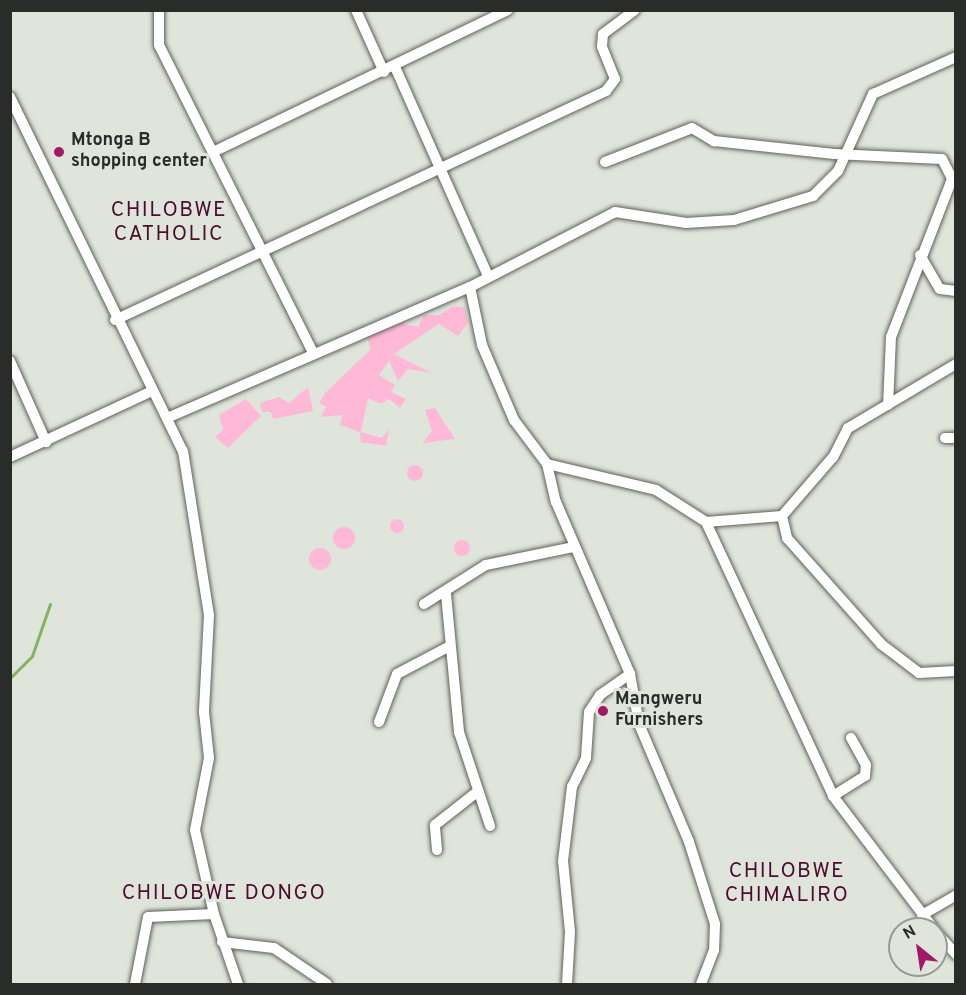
<!DOCTYPE html>
<style>
body{margin:0}
#map{position:relative;width:966px;height:995px;overflow:hidden;background:#dfe5db;font-family:Overpass,sans-serif}
div>[style]{position:absolute}
.green>*{inset:0;background:#ffb9d6}
.round{border-radius:50%}
.stream>*{height:3px;margin:-1.5px;padding:0 1.5px;transform-origin:1.5px;border-radius:1.5px;background:#86b360}
.roads{filter:drop-shadow(0 0 2px #5d6259) drop-shadow(0 0 2px #5d6259)}
.street>*{height:10px;margin:-5px;padding:0 5px;transform-origin:5px;border-radius:5px;background:#fff}
.dots>*{width:16px;height:16px;translate:-50% -50%;box-sizing:border-box;border:3px solid #dfe5db;border-radius:50%}
span{translate:-50% -50%;white-space:nowrap;text-align:center;line-height:1.15;-webkit-text-stroke:6px #dfe5db;paint-order:stroke}
.poi-label{font-size:18px;color:#2a2c29;font-weight:700}
.left{translate:0 -50%;text-align:left}
.quarter-label{font-size:21px;color:#4b0c2f;letter-spacing:1.5px}
.frame{position:absolute;inset:0;border:12px solid #2a2c29;pointer-events:none}
.north{position:absolute;left:888px;top:917px;width:60px;height:60px;box-sizing:border-box;background:#dfe5db;border:2px solid #979b94;border-radius:50%;rotate:330deg;font-size:16px;font-weight:700;line-height:24px;text-align:center;color:#2a2c29}
.north::after{content:'';display:block;margin:auto;width:21px;height:27px;background:#a01866;clip-path:polygon(50% 0,100% 100%,50% 72%,0 100%)}
</style>
<div id="map">
<div class="green">
<div style="clip-path:polygon(454px 306px,465px 308px,468px 323px,458px 336px,439px 324px,394px 354px,432px 373px,408px 369px,398px 381px,389px 361px,379px 375px,395px 385px,391px 392px,406px 399px,400px 408px,389px 399px,381px 404px,368px 398px,361px 432px,382px 438px,389px 429px,386px 446px,361px 442px,360px 432px,340px 425px,342px 415px,321px 417px,326px 407px,319px 403px,325px 393px,371px 349px,367px 337px,393px 321px,418px 327px,424px 315px,439px 315px)"></div>
<div style="clip-path:polygon(308px 387px,313px 411px,273px 419px,271px 412px,262px 412px,260px 403px,279px 397px,289px 403px)"></div>
<div style="clip-path:polygon(246px 399px,261px 416px,228px 448px,215px 437px,223px 430px,219px 415px)"></div>
<div style="clip-path:polygon(435px 408px,455px 439px,423px 443px,432px 431px,425px 410px)"></div>
<div class="round" style="left:407px;top:465px;width:16px;height:16px"></div>
<div class="round" style="left:390px;top:519px;width:14px;height:14px"></div>
<div class="round" style="left:333px;top:527px;width:22px;height:22px"></div>
<div class="round" style="left:454px;top:540px;width:16px;height:16px"></div>
<div class="round" style="left:309px;top:548px;width:22px;height:22px"></div>
</div>
<div class="stream">
<div style="left:10px;top:678px;width:31px;rotate:-45deg"></div>
<div style="left:32px;top:656px;width:55px;rotate:-70.9deg"></div>
</div>
<div class="roads">
<div class="street">
<div style="left:159px;top:10px;width:35px;rotate:90deg"></div>
<div style="left:159px;top:45px;width:343px;rotate:63.4deg"></div>
<div style="left:356px;top:10px;width:68px;rotate:65.7deg"></div>
<div style="left:395px;top:67px;width:227px;rotate:66deg"></div>
<div style="left:10px;top:97px;width:394px;rotate:64deg"></div>
<div style="left:183px;top:451px;width:166px;rotate:81deg"></div>
<div style="left:209px;top:615px;width:97px;rotate:93deg"></div>
<div style="left:204px;top:712px;width:46px;rotate:83.8deg"></div>
<div style="left:209px;top:758px;width:73px;rotate:101deg"></div>
<div style="left:195px;top:830px;width:86px;rotate:77.3deg"></div>
<div style="left:214px;top:914px;width:74px;rotate:71.1deg"></div>
<div style="left:213px;top:152px;width:327px;rotate:-25.7deg"></div>
<div style="left:605px;top:162px;width:93px;rotate:-21.3deg"></div>
<div style="left:692px;top:128px;width:26px;rotate:31deg"></div>
<div style="left:714px;top:141px;width:121px;rotate:6.2deg"></div>
<div style="left:834px;top:154px;width:108px;rotate:2.7deg"></div>
<div style="left:942px;top:159px;width:22px;rotate:63deg"></div>
<div style="left:952px;top:179px;width:169px;rotate:111.1deg"></div>
<div style="left:891px;top:337px;width:68px;rotate:92.5deg"></div>
<div style="left:920px;top:255px;width:39px;rotate:60deg"></div>
<div style="left:940px;top:289px;width:16px;rotate:7deg"></div>
<div style="left:470px;top:287px;width:59px;rotate:78.3deg"></div>
<div style="left:482px;top:345px;width:82px;rotate:66.9deg"></div>
<div style="left:514px;top:420px;width:55px;rotate:53.1deg"></div>
<div style="left:547px;top:464px;width:112px;rotate:13.4deg"></div>
<div style="left:656px;top:490px;width:59px;rotate:32.6deg"></div>
<div style="left:706px;top:522px;width:302px;rotate:65.1deg"></div>
<div style="left:833px;top:796px;width:167px;rotate:52.8deg"></div>
<div style="left:115px;top:320px;width:542px;rotate:-25deg"></div>
<div style="left:606px;top:91px;width:15px;rotate:-53deg"></div>
<div style="left:615px;top:79px;width:35px;rotate:-112deg"></div>
<div style="left:602px;top:46px;width:12px;rotate:-85deg"></div>
<div style="left:603px;top:34px;width:40px;rotate:-37deg"></div>
<div style="left:10px;top:361px;width:89px;rotate:66deg"></div>
<div style="left:956px;top:364px;width:126px;rotate:149.3deg"></div>
<div style="left:848px;top:428px;width:33px;rotate:117deg"></div>
<div style="left:833px;top:457px;width:78px;rotate:130.8deg"></div>
<div style="left:782px;top:516px;width:23px;rotate:77deg"></div>
<div style="left:787px;top:538px;width:142px;rotate:48.4deg"></div>
<div style="left:881px;top:644px;width:48px;rotate:37.3deg"></div>
<div style="left:919px;top:673px;width:37px;rotate:-3deg"></div>
<div style="left:167px;top:418px;width:330px;rotate:-23.4deg"></div>
<div style="left:470px;top:287px;width:163px;rotate:-27.3deg"></div>
<div style="left:615px;top:212px;width:72px;rotate:8.8deg"></div>
<div style="left:686px;top:223px;width:48px;rotate:-3.6deg"></div>
<div style="left:734px;top:220px;width:83px;rotate:-16.9deg"></div>
<div style="left:813px;top:196px;width:35px;rotate:-45deg"></div>
<div style="left:838px;top:171px;width:85px;rotate:-65.6deg"></div>
<div style="left:873px;top:94px;width:91px;rotate:-24deg"></div>
<div style="left:945px;top:438px;width:11px"></div>
<div style="left:10px;top:457px;width:157px;rotate:-24.9deg"></div>
<div style="left:547px;top:464px;width:39px;rotate:77deg"></div>
<div style="left:556px;top:502px;width:187px;rotate:66.7deg"></div>
<div style="left:630px;top:674px;width:51px;rotate:79.8deg"></div>
<div style="left:639px;top:724px;width:128px;rotate:67deg"></div>
<div style="left:689px;top:842px;width:86px;rotate:72.4deg"></div>
<div style="left:715px;top:924px;width:26px;rotate:92deg"></div>
<div style="left:714px;top:950px;width:36px;rotate:111deg"></div>
<div style="left:706px;top:522px;width:76px;rotate:-4.5deg"></div>
<div style="left:446px;top:594px;width:139px;rotate:84.6deg"></div>
<div style="left:459px;top:732px;width:99px;rotate:71.7deg"></div>
<div style="left:424px;top:604px;width:73px;rotate:-32.2deg"></div>
<div style="left:486px;top:565px;width:90px;rotate:-11.6deg"></div>
<div style="left:379px;top:722px;width:51px;rotate:-69.4deg"></div>
<div style="left:397px;top:674px;width:58px;rotate:-27.9deg"></div>
<div style="left:833px;top:796px;width:38px;rotate:-32deg"></div>
<div style="left:865px;top:776px;width:11px;rotate:-85deg"></div>
<div style="left:866px;top:765px;width:31px;rotate:-119deg"></div>
<div style="left:437px;top:850px;width:25px;rotate:-95deg"></div>
<div style="left:435px;top:825px;width:53px;rotate:-38.2deg"></div>
<div style="left:922px;top:915px;width:39px;rotate:-30deg"></div>
<div style="left:936px;top:932px;width:30px;rotate:48deg"></div>
<div style="left:222px;top:942px;width:52px;rotate:6.6deg"></div>
<div style="left:274px;top:948px;width:64px;rotate:34.2deg"></div>
<div style="left:135px;top:984px;width:68px;rotate:-79deg"></div>
<div style="left:148px;top:917px;width:66px;rotate:-2.6deg"></div>
<div style="left:567px;top:984px;width:52px;rotate:-86.7deg"></div>
<div style="left:570px;top:932px;width:71px;rotate:-95.6deg"></div>
<div style="left:563px;top:861px;width:75px;rotate:-83.1deg"></div>
<div style="left:572px;top:787px;width:32px;rotate:-64deg"></div>
<div style="left:586px;top:758px;width:46px;rotate:-86.3deg"></div>
<div style="left:589px;top:712px;width:20px;rotate:-57deg"></div>
<div style="left:600px;top:695px;width:37px;rotate:-35deg"></div>
</div>
</div>
<div class="dots">
<div style="left:59px;top:152px;background:#a01866"></div>
<div style="left:603px;top:711px;background:#a01866"></div>
</div>
<div class="poi-label">
<span class="left" style="left:71px;top:152px">Mtonga B<br>shopping center</span>
<span class="left" style="left:615px;top:711px">Mangweru<br>Furnishers</span>
</div>
<div class="quarter-label">
<span style="left:169px;top:223px">CHILOBWE<br>CATHOLIC</span>
<span style="left:787px;top:884px">CHILOBWE<br>CHIMALIRO</span>
<span style="left:224px;top:894px">CHILOBWE DONGO</span>
</div>
<div class="frame"></div>
<div class="north">N</div>
</div>
